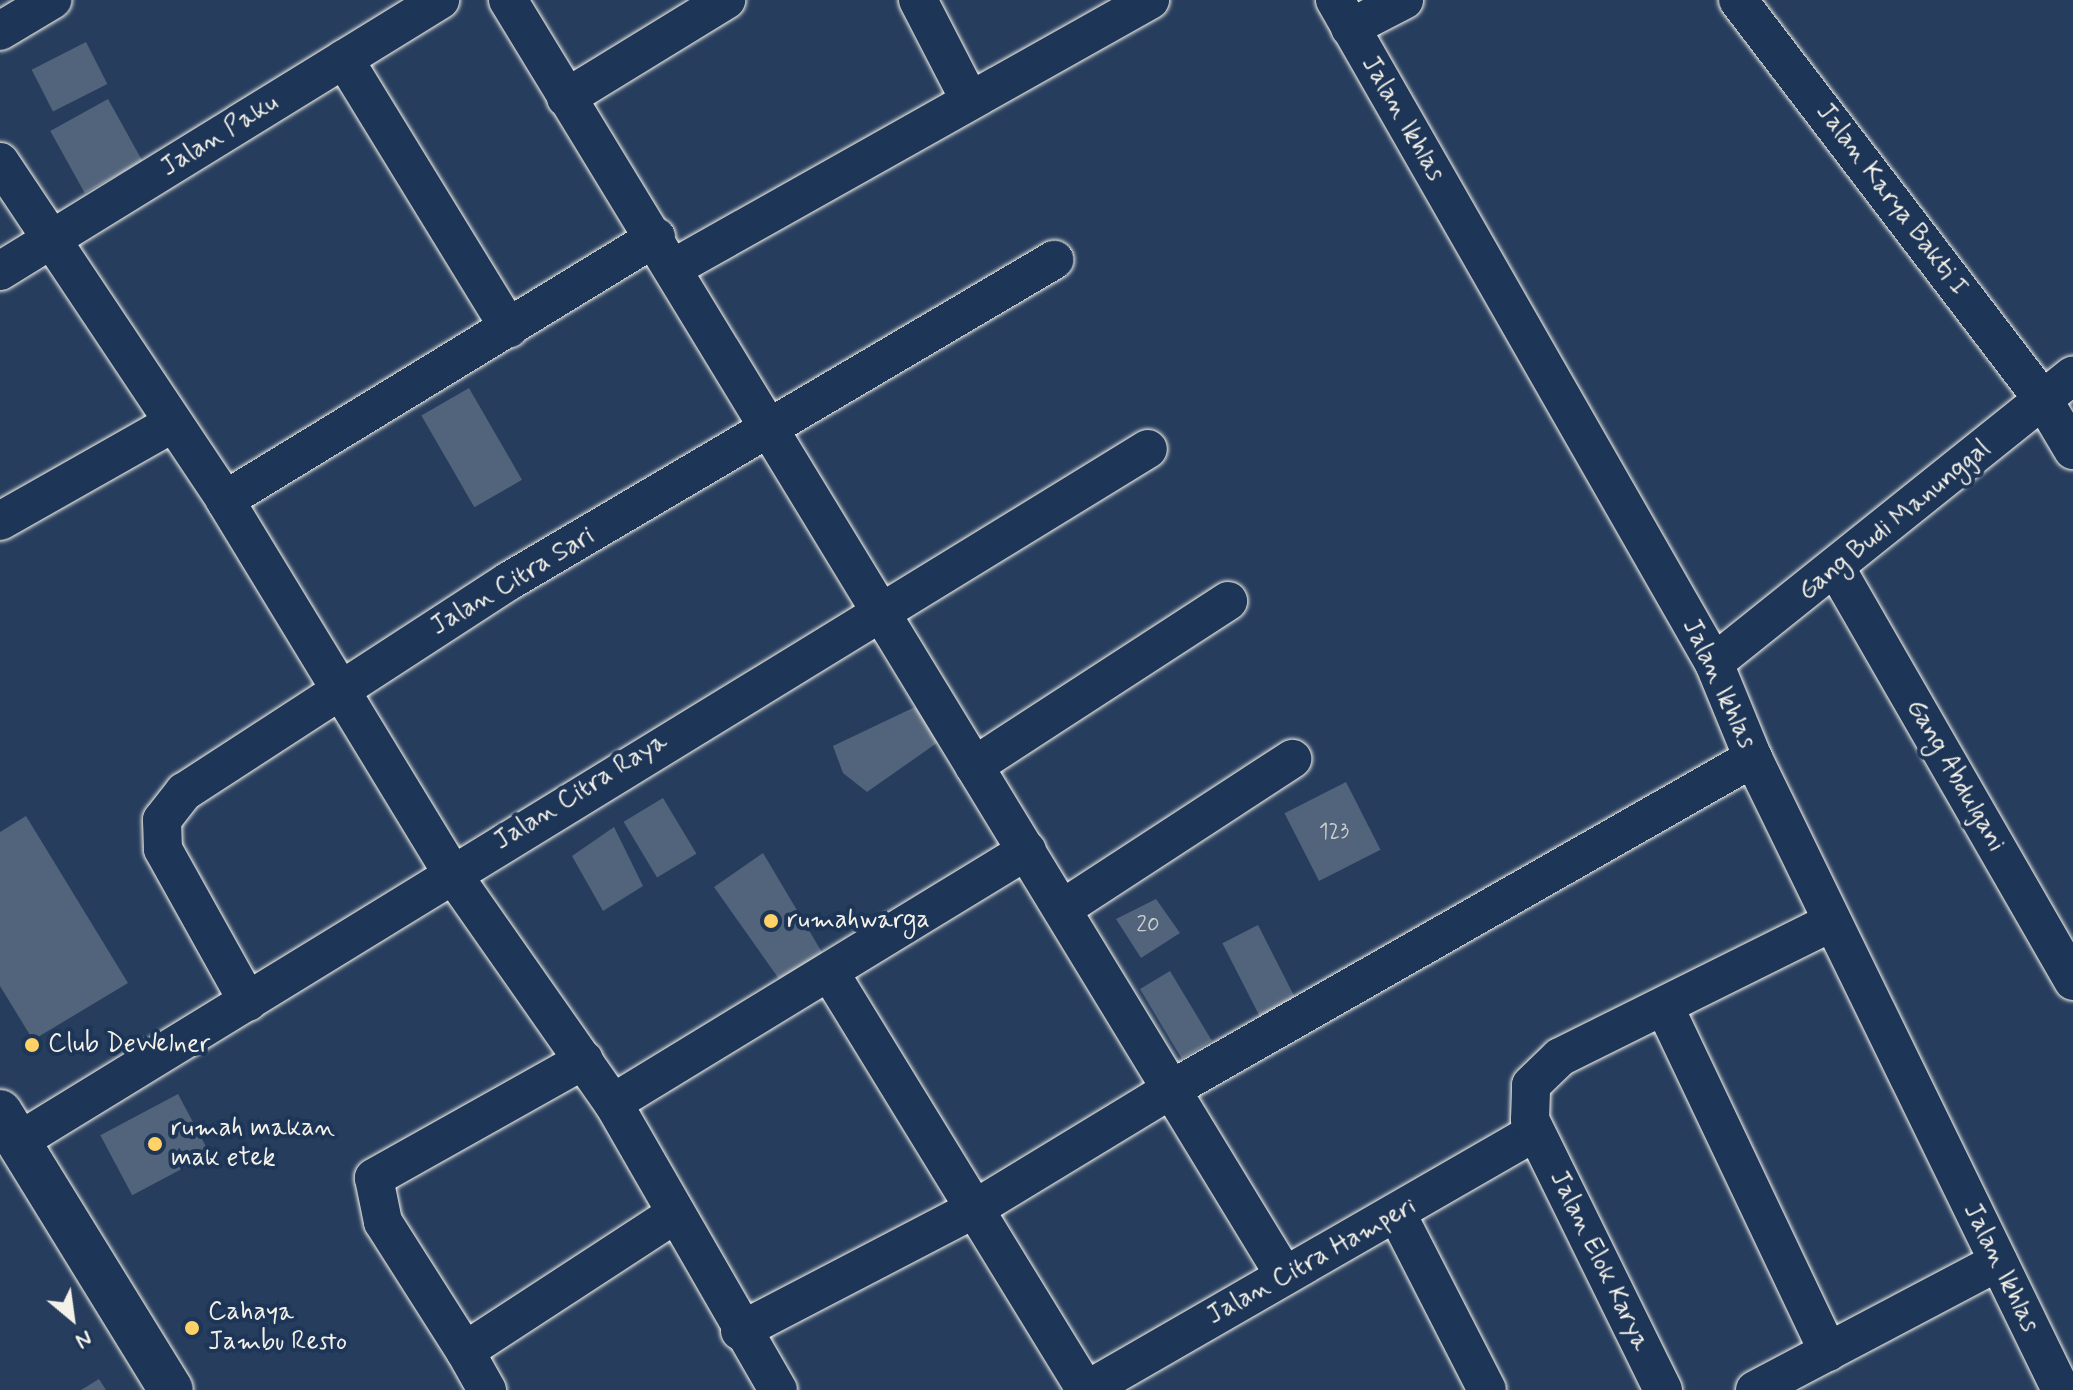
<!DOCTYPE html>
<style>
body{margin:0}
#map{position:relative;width:2073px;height:1390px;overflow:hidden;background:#263d5d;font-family:Mynerve,sans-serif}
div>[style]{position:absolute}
.building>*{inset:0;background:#52647b;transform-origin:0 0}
.roads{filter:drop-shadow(0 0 2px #f4f1e8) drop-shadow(0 0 2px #f4f1e8)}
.street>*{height:38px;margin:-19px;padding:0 19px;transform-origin:19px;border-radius:19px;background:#1d3557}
.secondary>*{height:44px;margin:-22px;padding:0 22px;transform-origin:22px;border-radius:22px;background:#1d3557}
.dots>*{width:22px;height:22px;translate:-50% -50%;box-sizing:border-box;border:4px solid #1d3557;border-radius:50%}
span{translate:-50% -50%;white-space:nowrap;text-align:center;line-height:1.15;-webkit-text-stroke:8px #1d3557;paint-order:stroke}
.number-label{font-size:22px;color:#cccecd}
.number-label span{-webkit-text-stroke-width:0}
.street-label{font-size:26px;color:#f4f1e8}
.poi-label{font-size:26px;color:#f4f1e8}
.left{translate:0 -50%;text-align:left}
.north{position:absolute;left:32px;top:1278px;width:80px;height:80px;-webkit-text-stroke:6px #1d3557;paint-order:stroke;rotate:151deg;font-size:22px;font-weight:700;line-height:32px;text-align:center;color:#f4f1e8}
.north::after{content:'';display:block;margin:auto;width:28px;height:36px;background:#f4f1e8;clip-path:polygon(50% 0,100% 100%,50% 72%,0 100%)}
</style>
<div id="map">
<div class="building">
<div style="left:86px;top:42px;width:47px;height:61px;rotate:63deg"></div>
<div style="left:108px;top:99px;width:71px;height:66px;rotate:61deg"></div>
<div style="left:469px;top:388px;width:106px;height:55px;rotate:60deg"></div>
<div style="clip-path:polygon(919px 705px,944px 738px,867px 792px,843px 773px,833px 746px)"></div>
<div style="left:1346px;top:782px;width:76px;height:69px;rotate:63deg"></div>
<div style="left:663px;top:798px;width:65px;height:46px;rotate:59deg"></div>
<div style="clip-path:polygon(26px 816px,128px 983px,33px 1040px,0 986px,0 832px)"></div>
<div style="clip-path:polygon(614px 827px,643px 886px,603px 911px,572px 856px)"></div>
<div style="clip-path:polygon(763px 853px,823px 954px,779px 979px,714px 887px)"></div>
<div style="clip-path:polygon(1156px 899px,1180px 933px,1141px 958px,1116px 919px)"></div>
<div style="left:1258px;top:925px;width:83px;height:40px;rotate:63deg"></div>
<div style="left:1170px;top:971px;width:81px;height:35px;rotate:59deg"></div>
<div style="left:178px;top:1094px;width:68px;height:88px;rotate:62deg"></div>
<div style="clip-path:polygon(99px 1379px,106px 1390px,81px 1390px)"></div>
</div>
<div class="roads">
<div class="street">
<div style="left:508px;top:0;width:1490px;rotate:58.67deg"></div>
<div style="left:918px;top:0;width:109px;rotate:62.7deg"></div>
<div style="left:1335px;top:0;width:764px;rotate:60.25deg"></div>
<div style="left:1714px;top:663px;width:103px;rotate:67.7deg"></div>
<div style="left:1753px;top:758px;width:703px;rotate:64.02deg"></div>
<div style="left:1738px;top:0;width:504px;rotate:52.65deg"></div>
<div style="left:2044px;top:401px;width:57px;rotate:59.4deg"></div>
<div style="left:1350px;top:28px;width:61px;rotate:-27.4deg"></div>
<div style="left:0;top:31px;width:61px;rotate:-30.8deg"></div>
<div style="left:344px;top:59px;width:316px;rotate:58.5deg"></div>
<div style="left:566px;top:98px;width:188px;rotate:-31.5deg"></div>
<div style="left:0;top:162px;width:406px;rotate:56.3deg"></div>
<div style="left:225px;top:500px;width:435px;rotate:58.7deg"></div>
<div style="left:451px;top:872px;width:282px;rotate:55deg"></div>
<div style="left:613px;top:1103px;width:331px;rotate:60.1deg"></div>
<div style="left:675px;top:267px;width:545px;rotate:-29.34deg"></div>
<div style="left:0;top:271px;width:517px;rotate:-31.63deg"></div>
<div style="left:225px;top:500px;width:505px;rotate:-31.39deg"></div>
<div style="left:0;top:521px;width:199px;rotate:-29.5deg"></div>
<div style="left:1837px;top:570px;width:474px;rotate:60.1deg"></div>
<div style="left:1714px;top:663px;width:460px;rotate:-38.7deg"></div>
<div style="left:974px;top:766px;width:303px;rotate:-33deg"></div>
<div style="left:1062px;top:909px;width:275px;rotate:-33.1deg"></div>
<div style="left:830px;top:973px;width:489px;rotate:58.5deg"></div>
<div style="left:248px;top:1002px;width:175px;rotate:-119.1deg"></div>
<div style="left:163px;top:849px;width:29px;rotate:-92deg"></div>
<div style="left:162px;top:820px;width:36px;rotate:-52deg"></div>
<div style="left:184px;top:792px;width:387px;rotate:-33deg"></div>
<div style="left:509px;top:581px;width:633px;rotate:-30.5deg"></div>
<div style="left:1664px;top:1006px;width:383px;rotate:64.6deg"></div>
<div style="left:584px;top:1060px;width:241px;rotate:150.7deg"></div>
<div style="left:374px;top:1178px;width:45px;rotate:78.4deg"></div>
<div style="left:383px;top:1222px;width:153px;rotate:57.6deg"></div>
<div style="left:465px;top:1351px;width:249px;rotate:-33.1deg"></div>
<div style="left:613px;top:1103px;width:485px;rotate:-31.4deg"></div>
<div style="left:19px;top:1141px;width:1324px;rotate:-31.51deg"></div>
<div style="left:1398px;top:1216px;width:195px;rotate:62.9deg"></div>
<div style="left:740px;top:1331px;width:266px;rotate:-27.5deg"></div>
<div style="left:976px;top:1208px;width:227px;rotate:-31.3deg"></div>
<div style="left:1170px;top:1090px;width:671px;rotate:-29.66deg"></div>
<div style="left:465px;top:1351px;width:45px;rotate:60.6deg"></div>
<div style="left:1087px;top:1390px;width:517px;rotate:-29.94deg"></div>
<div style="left:1663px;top:1390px;width:301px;rotate:-116.2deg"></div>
<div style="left:1530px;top:1120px;width:35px;rotate:-88deg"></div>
<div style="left:1531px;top:1085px;width:40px;rotate:-44deg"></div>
<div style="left:1560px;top:1057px;width:304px;rotate:-26.4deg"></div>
<div style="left:1755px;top:1390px;width:275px;rotate:-27.8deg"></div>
</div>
<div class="secondary">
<div style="left:0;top:1112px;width:326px;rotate:58.4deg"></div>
</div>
</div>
<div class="dots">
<div style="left:771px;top:921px;background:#ffd166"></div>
<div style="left:32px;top:1045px;background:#ffd166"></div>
<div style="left:155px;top:1144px;background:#ffd166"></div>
<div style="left:192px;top:1328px;background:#ffd166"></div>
</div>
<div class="number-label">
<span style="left:1334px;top:833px">123</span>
<span style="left:1148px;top:926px">20</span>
</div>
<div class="street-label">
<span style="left:1402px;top:119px;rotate:60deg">Jalan Ikhlas</span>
<span style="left:220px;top:136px;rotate:-32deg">Jalan Paku</span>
<span style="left:1891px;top:200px;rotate:53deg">Jalan Karya Bakti I</span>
<span style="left:1895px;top:521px;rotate:-39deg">Gang Budi Manunggal</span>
<span style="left:513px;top:582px;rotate:-31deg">Jalan Citra Sari</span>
<span style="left:1718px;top:684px;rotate:65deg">Jalan Ikhlas</span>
<span style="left:1955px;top:776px;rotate:60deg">Gang Abdulgani</span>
<span style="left:581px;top:792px;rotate:-32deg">Jalan Citra Raya</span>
<span style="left:1599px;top:1261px;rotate:64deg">Jalan Elok Karya</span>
<span style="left:1312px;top:1262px;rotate:-29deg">Jalan Citra Hamperi</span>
<span style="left:2000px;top:1268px;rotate:64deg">Jalan Ikhlas</span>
</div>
<div class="poi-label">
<span class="left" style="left:787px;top:921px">rumahwarga</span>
<span class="left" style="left:48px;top:1045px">Club DeWelner</span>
<span class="left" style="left:171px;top:1144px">rumah makan<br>mak etek</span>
<span class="left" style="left:208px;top:1328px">Cahaya<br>Jambu Resto</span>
</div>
<div class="north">N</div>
</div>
